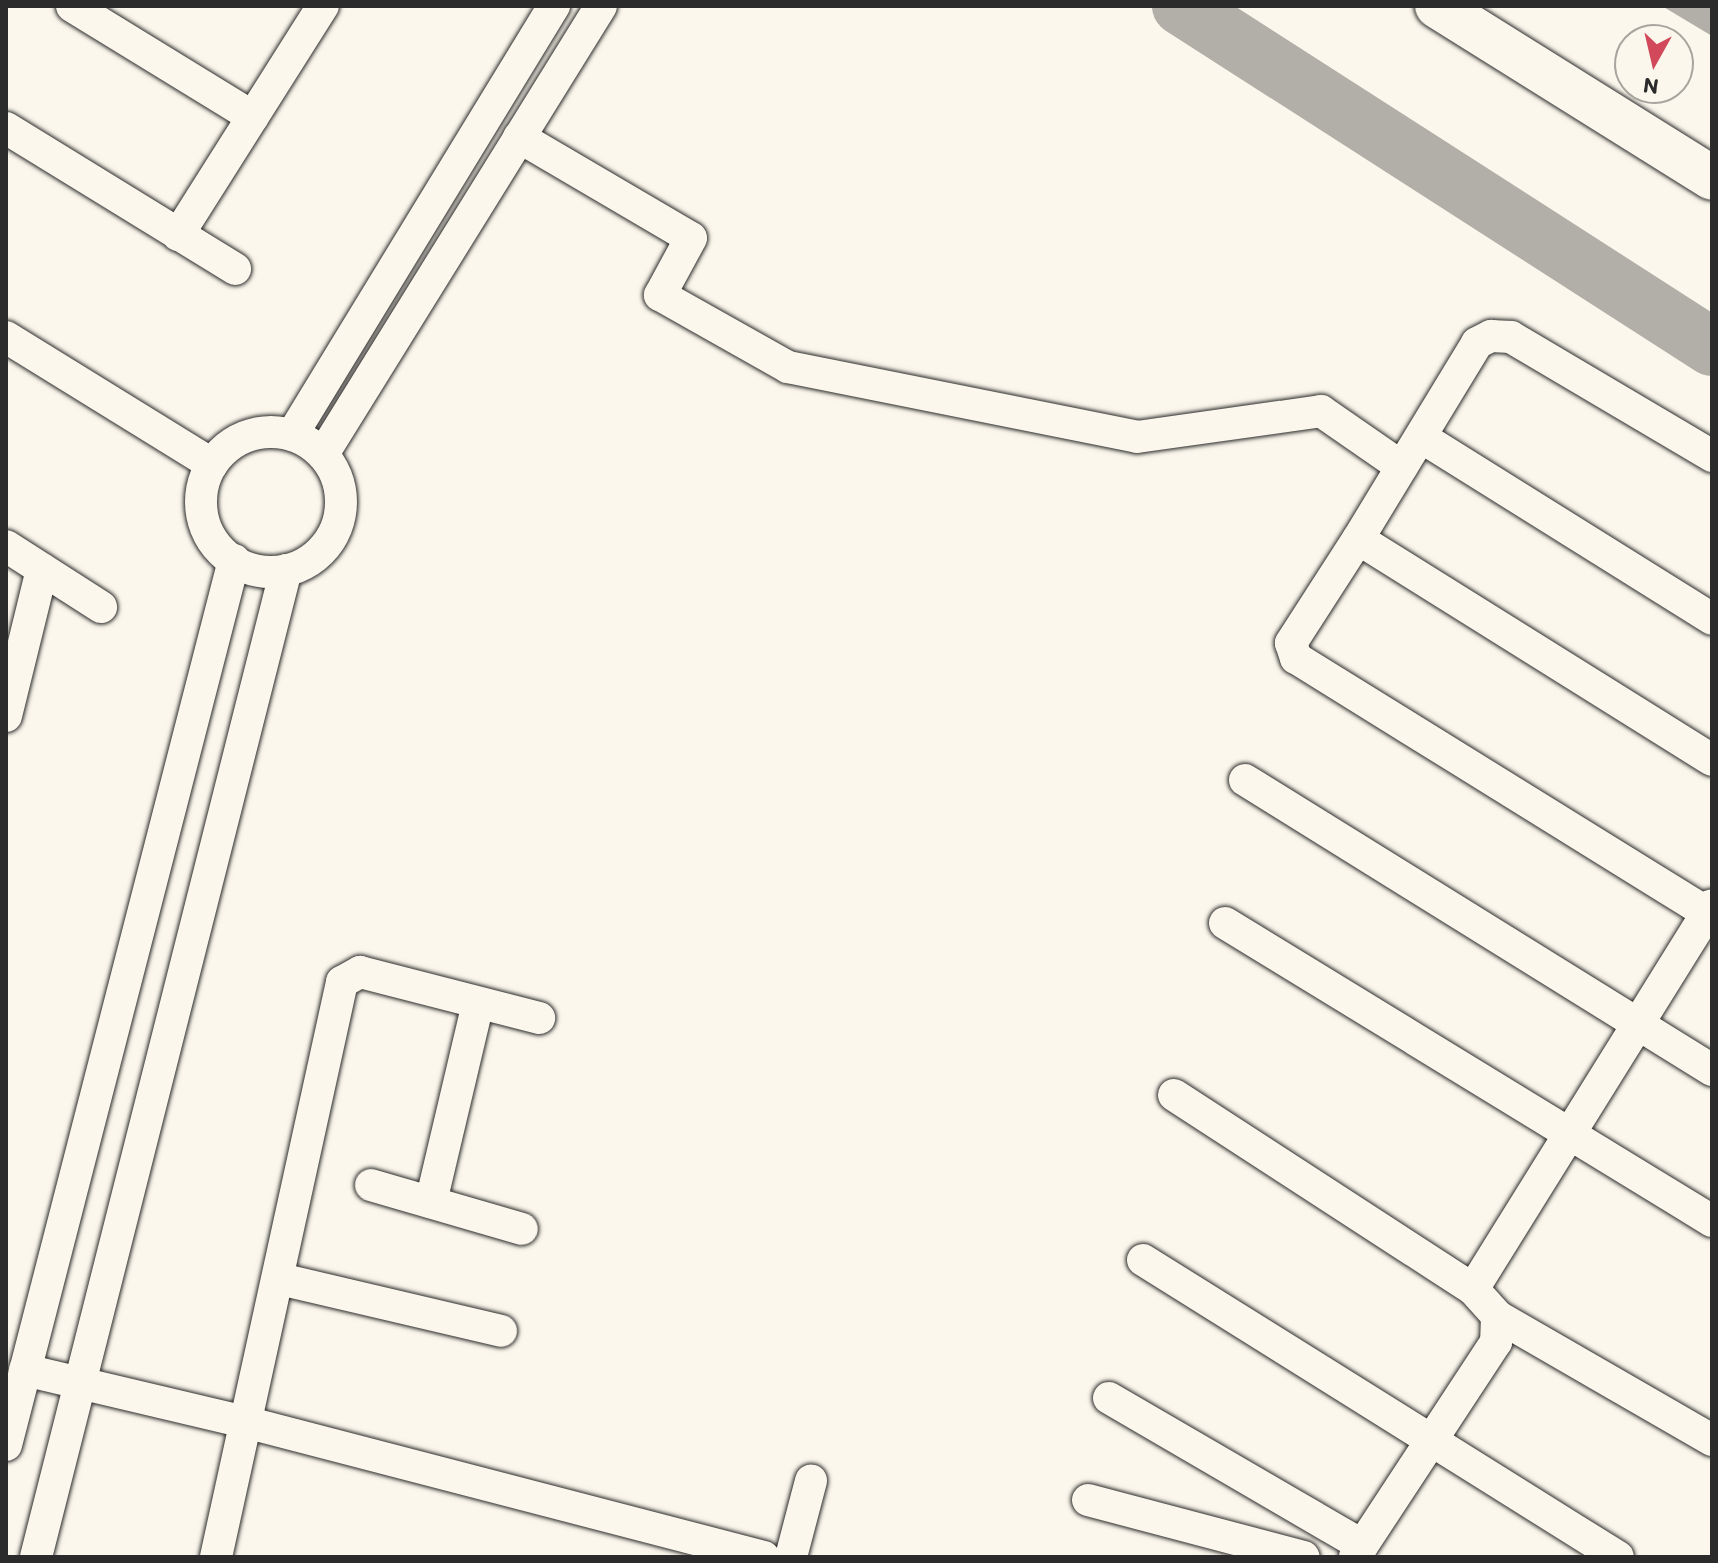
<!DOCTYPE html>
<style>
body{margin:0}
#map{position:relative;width:1718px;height:1563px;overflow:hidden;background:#fbf7ec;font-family:Itim,sans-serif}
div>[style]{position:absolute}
.water>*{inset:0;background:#b1afa7}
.river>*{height:58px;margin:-29px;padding:0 29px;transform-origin:29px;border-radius:29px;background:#b1afa7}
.roads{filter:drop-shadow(0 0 2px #2b2b2b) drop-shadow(0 0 2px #2b2b2b)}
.minor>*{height:32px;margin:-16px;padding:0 16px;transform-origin:16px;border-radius:16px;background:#fbf7ec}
.minor>.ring{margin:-16px;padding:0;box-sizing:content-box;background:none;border:32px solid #fbf7ec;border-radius:50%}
.secondary>*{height:44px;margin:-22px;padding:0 22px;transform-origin:22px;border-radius:22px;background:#fbf7ec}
span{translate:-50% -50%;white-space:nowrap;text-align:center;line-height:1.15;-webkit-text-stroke:6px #fbf7ec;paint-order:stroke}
.frame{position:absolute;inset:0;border:8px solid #2b2b2b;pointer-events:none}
.north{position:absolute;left:1614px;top:24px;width:80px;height:80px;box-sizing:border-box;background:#fbf7ec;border:2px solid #a8a59f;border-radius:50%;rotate:188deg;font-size:22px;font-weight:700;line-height:32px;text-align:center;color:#2b2b2b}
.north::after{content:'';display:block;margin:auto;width:28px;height:36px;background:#d1495b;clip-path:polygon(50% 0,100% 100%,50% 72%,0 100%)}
</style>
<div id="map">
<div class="water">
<div style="clip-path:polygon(1662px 6px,1712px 6px,1712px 36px)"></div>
</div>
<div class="river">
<div style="left:1181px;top:6px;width:631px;rotate:32.71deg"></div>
</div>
<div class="roads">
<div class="minor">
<div style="left:72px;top:6px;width:212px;rotate:31.5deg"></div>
<div style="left:6px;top:128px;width:269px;rotate:31.6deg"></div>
<div style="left:519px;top:137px;width:199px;rotate:30.4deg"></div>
<div style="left:691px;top:238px;width:65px;rotate:118.5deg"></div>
<div style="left:660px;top:295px;width:147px;rotate:29.4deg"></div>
<div style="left:788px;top:367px;width:356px;rotate:11.3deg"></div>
<div style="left:1137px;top:437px;width:186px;rotate:-8deg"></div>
<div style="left:1321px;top:411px;width:98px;rotate:34.7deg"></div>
<div style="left:178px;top:235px;width:271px;rotate:-57.7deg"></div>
<div style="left:6px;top:337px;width:242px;rotate:31.7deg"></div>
<div class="ring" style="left:201px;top:432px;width:108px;height:108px"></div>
<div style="left:292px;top:435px;width:503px;rotate:-58.59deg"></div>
<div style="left:1421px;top:437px;width:343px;rotate:32deg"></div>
<div style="left:323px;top:454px;width:527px;rotate:-58.18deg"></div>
<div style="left:1358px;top:539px;width:229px;rotate:-58.7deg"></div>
<div style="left:1477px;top:343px;width:16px;rotate:-27deg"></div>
<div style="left:1491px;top:336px;width:20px;rotate:3deg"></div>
<div style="left:1511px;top:337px;width:234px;rotate:30.6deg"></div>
<div style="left:6px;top:546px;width:113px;rotate:32.7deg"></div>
<div style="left:6px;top:716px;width:151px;rotate:-76.2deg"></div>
<div style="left:1712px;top:760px;width:417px;rotate:-148deg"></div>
<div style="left:1358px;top:539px;width:124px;rotate:122.8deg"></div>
<div style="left:1291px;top:643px;width:16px;rotate:72deg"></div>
<div style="left:1296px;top:658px;width:490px;rotate:31.8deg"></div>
<div style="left:1245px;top:780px;width:550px;rotate:31.84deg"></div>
<div style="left:1225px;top:923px;width:571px;rotate:31.46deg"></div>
<div style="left:1174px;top:1095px;width:356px;rotate:33deg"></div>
<div style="left:1473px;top:1289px;width:36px;rotate:48deg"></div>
<div style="left:1497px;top:1316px;width:26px;rotate:92deg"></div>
<div style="left:1496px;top:1342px;width:257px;rotate:123.3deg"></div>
<div style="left:371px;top:1185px;width:157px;rotate:16.2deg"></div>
<div style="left:431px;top:1202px;width:204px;rotate:-76.7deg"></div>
<div style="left:1143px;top:1260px;width:560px;rotate:32.02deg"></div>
<div style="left:280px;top:1279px;width:227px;rotate:13.2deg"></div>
<div style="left:1473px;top:1289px;width:452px;rotate:-58.1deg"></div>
<div style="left:1497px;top:1316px;width:248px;rotate:30deg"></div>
<div style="left:25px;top:1370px;width:230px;rotate:13.3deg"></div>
<div style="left:249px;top:1423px;width:532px;rotate:14.58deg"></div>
<div style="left:1109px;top:1398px;width:293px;rotate:30.2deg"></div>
<div style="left:6px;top:1445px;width:914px;rotate:-75.55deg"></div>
<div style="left:1088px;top:1500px;width:223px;rotate:14.8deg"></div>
<div style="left:36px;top:1557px;width:1018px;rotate:-75.79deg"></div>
<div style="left:216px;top:1557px;width:589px;rotate:-77.64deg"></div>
<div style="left:342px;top:982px;width:21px;rotate:-29deg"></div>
<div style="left:360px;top:972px;width:185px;rotate:14.4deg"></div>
<div style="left:791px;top:1557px;width:79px;rotate:-75.3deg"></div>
</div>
<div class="secondary">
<div style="left:1437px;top:6px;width:324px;rotate:32deg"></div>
</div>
</div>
<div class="frame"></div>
<div class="north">N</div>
</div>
